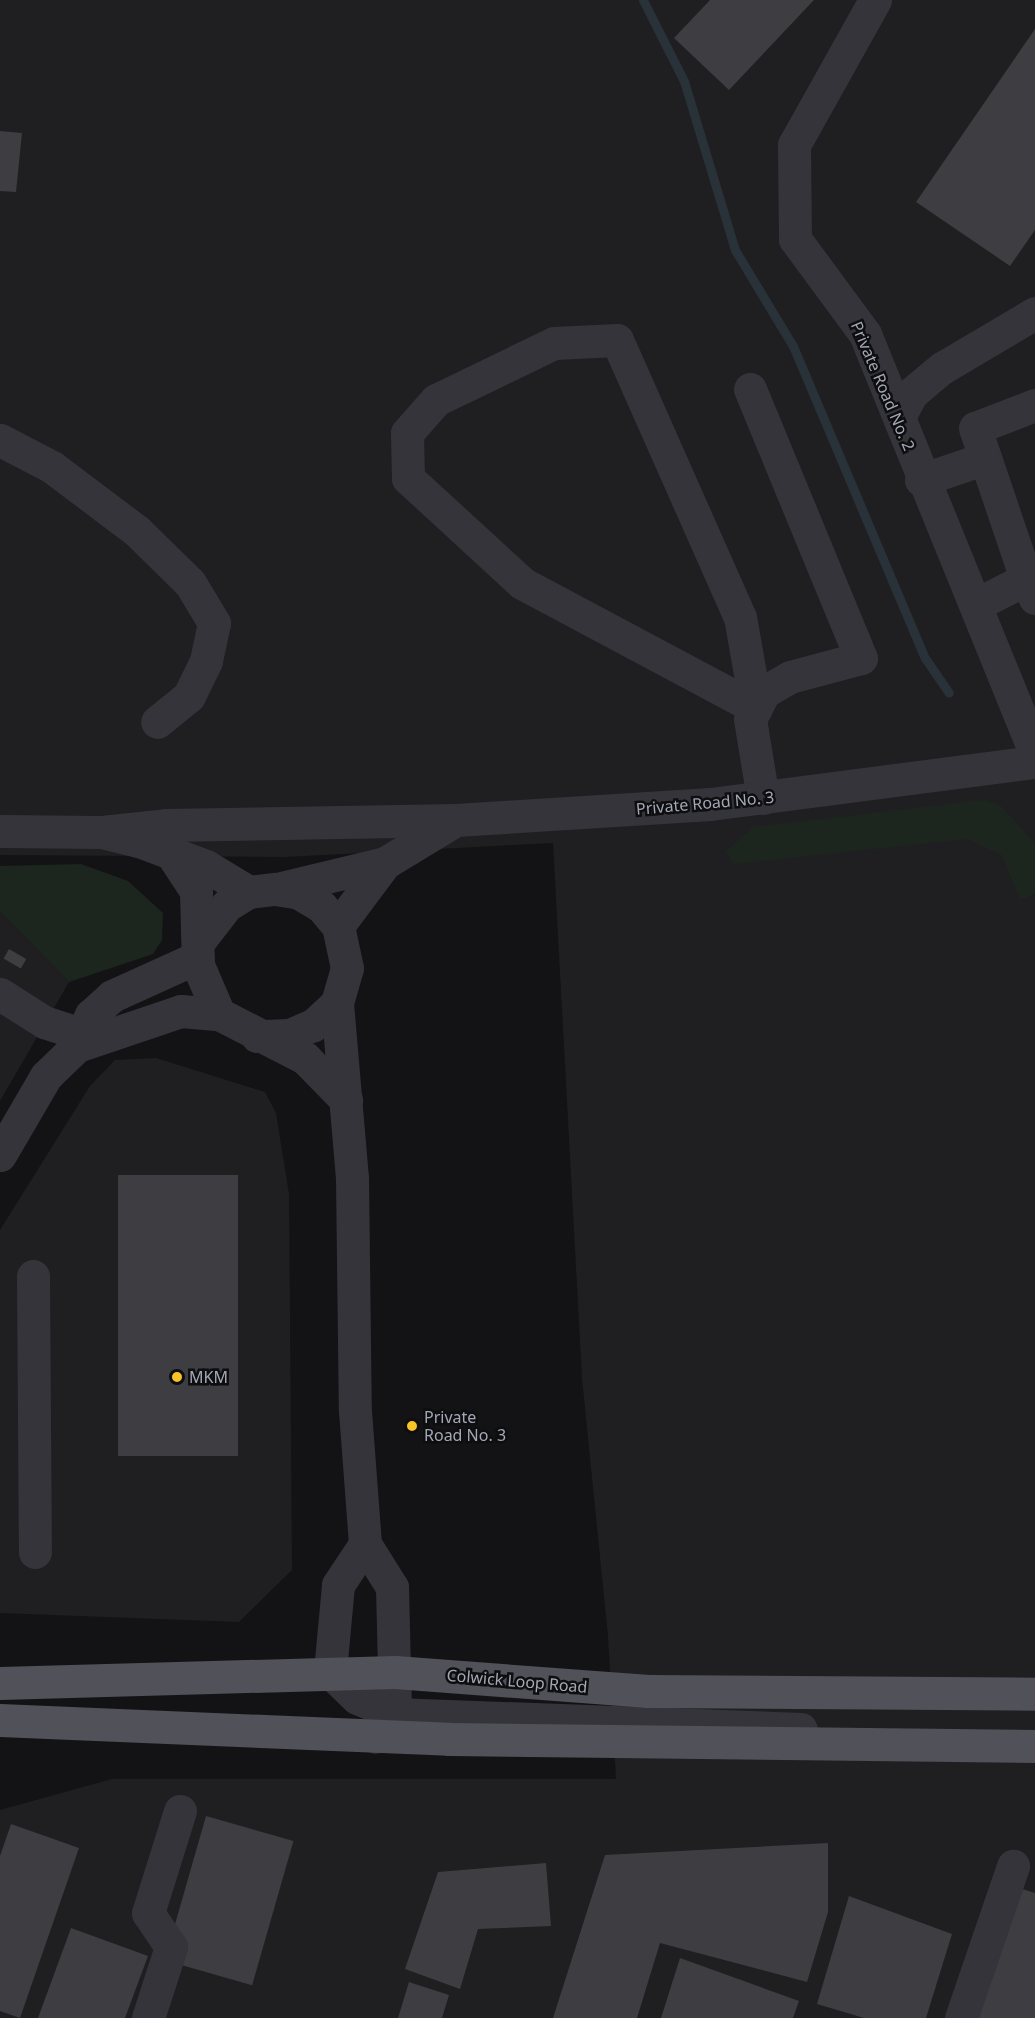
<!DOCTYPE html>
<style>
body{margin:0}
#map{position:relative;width:1035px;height:2018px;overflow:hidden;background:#131315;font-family:"Noto Sans",sans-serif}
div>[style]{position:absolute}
.built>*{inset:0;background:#1f1f22}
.green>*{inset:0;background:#1d251f}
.stream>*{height:9px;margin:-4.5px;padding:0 4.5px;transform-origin:4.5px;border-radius:4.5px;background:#293139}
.building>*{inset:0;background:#3d3d42;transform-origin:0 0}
.minor>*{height:33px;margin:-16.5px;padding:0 16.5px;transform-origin:16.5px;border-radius:16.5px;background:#34343a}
.major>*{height:33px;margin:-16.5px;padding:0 16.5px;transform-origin:16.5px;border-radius:16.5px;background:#505159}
.dots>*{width:16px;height:16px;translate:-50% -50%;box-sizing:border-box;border:3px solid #0e0e10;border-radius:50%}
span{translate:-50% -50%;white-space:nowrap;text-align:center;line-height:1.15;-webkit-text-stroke:5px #0e0e10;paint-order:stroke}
.street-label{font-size:16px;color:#a4a8b6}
.poi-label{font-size:16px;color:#a4a8b6}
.left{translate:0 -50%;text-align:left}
</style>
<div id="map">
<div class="built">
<div style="clip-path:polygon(0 0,1035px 0,1035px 2018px,0 2018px,0 1810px,112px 1779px,616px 1779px,608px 1636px,582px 1378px,553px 843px,284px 857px,0 855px)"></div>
<div style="clip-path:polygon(0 912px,69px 982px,0 1101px)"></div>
<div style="clip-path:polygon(156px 1058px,265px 1092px,276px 1113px,289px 1194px,292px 1570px,239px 1622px,0 1613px,0 1230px,90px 1086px,115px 1060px)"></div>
</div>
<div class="green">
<div style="clip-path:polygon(983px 800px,1001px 806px,1035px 843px,1035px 894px,1020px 900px,1002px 855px,967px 839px,733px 864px,726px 851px,753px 827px)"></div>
<div style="clip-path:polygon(81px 864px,128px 881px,163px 913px,162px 940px,153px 954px,69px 982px,0 912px,0 866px)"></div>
</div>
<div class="stream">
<div style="left:643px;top:0;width:91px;rotate:63.2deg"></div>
<div style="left:684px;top:81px;width:177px;rotate:73.2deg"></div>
<div style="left:735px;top:250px;width:112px;rotate:58.9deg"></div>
<div style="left:793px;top:346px;width:339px;rotate:67.1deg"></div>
<div style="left:925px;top:658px;width:42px;rotate:55.6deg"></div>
</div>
<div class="building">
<div style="clip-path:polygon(710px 0,814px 0,729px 90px,674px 38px)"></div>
<div style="clip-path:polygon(1035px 29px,1035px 230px,1010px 266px,916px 202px)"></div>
<div style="clip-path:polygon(0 131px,22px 133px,16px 192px,0 191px)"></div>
<div style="left:9px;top:949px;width:20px;height:11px;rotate:30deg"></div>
<div style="left:118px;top:1175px;width:120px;height:281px"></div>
<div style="left:206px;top:1816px;width:91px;height:150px;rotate:16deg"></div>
<div style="clip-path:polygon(11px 1824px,79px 1848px,20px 2018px,0 2011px,0 1856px)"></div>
<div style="clip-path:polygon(828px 1843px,828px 1912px,807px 1982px,660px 1943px,637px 2018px,553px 2018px,605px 1855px)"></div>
<div style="clip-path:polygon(546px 1863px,551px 1926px,478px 1929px,460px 1989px,405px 1969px,438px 1872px)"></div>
<div style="clip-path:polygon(1013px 1886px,1035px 1893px,1035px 2018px,967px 2018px)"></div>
<div style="clip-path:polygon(849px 1896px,952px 1934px,926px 2018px,864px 2018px,817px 2004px)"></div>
<div style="clip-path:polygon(71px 1928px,148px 1956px,125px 2018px,38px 2018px)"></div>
<div style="clip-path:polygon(680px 1958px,799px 2001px,793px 2018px,661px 2018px)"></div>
<div style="clip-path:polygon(409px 1982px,449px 1995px,442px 2018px,398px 2018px)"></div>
</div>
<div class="minor">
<div style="left:875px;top:0;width:166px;rotate:119.2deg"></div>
<div style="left:794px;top:145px;width:94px;rotate:89.4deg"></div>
<div style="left:795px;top:239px;width:118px;rotate:53.6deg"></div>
<div style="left:865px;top:334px;width:452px;rotate:67.9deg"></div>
<div style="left:617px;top:340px;width:303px;rotate:66.1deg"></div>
<div style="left:740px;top:617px;width:92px;rotate:80deg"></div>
<div style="left:756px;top:708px;width:265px;rotate:-151.9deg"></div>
<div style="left:522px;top:583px;width:155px;rotate:-137.4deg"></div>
<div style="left:408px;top:478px;width:45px;rotate:-91.3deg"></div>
<div style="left:407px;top:433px;width:44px;rotate:-48.7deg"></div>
<div style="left:436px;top:400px;width:131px;rotate:-25.8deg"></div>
<div style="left:554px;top:343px;width:63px;rotate:-2.7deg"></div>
<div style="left:750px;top:389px;width:291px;rotate:67.6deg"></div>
<div style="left:861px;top:658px;width:73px;rotate:165deg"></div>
<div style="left:790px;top:677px;width:30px;rotate:150deg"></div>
<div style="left:764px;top:692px;width:30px;rotate:117deg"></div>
<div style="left:750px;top:719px;width:80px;rotate:80.7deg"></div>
<div style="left:1035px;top:405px;width:64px;rotate:159deg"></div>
<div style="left:975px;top:428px;width:159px;rotate:71.3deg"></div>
<div style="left:1026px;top:579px;width:10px;rotate:-24deg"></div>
<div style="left:899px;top:417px;width:27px;rotate:-62deg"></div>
<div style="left:912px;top:393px;width:39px;rotate:-40deg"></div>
<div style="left:942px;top:368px;width:108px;rotate:-30.6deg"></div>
<div style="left:0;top:440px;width:59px;rotate:27.4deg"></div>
<div style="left:52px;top:467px;width:106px;rotate:37deg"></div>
<div style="left:137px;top:531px;width:74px;rotate:44.5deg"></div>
<div style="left:190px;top:583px;width:47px;rotate:59deg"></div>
<div style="left:214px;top:623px;width:39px;rotate:102deg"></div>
<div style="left:206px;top:661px;width:39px;rotate:116deg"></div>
<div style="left:189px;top:696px;width:41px;rotate:140.9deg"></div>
<div style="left:921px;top:480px;width:65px;rotate:-18.7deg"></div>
<div style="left:977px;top:604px;width:55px;rotate:-27deg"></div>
<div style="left:1026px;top:579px;width:21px;rotate:65deg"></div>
<div style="left:0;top:831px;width:102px;rotate:0.6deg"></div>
<div style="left:102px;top:832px;width:38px;rotate:14deg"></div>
<div style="left:139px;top:841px;width:72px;rotate:20.5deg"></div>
<div style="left:206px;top:866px;width:50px;rotate:31.2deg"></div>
<div style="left:102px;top:832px;width:64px;rotate:-6.2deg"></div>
<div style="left:166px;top:825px;width:290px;rotate:-1deg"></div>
<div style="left:456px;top:820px;width:255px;rotate:-3.6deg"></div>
<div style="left:710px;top:804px;width:328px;rotate:-7.4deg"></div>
<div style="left:169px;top:850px;width:49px;rotate:56.6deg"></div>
<div style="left:196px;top:891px;width:74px;rotate:88.5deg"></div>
<div style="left:198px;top:965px;width:53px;rotate:66.8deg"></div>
<div style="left:219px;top:1014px;width:97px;rotate:27.1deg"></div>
<div style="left:305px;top:1058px;width:59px;rotate:45.7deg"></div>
<div style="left:281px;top:888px;width:107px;rotate:-13.5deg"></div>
<div style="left:385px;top:863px;width:81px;rotate:-31.3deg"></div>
<div style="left:338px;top:926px;width:79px;rotate:-53.3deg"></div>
<div style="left:200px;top:940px;width:44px;rotate:-52.4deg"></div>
<div style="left:227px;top:905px;width:26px;rotate:-31deg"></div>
<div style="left:249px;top:892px;width:26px;rotate:-7deg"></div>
<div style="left:275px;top:889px;width:24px;rotate:9deg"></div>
<div style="left:299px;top:893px;width:26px;rotate:31deg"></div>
<div style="left:321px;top:906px;width:26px;rotate:50deg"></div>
<div style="left:338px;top:926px;width:43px;rotate:77.9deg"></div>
<div style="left:347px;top:968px;width:36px;rotate:106deg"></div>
<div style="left:337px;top:1003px;width:33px;rotate:137deg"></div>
<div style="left:313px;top:1025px;width:26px;rotate:157deg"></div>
<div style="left:289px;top:1035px;width:32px;rotate:178deg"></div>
<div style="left:0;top:994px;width:52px;rotate:32.5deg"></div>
<div style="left:44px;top:1022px;width:40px;rotate:18deg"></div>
<div style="left:337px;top:1003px;width:176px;rotate:85.1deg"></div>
<div style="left:352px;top:1178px;width:233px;rotate:89.3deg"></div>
<div style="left:355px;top:1411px;width:133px;rotate:85.7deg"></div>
<div style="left:365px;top:1544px;width:51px;rotate:57.9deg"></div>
<div style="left:392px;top:1587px;width:127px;rotate:88.6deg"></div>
<div style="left:395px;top:1714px;width:30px;rotate:131deg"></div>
<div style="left:77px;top:1046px;width:110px;rotate:-18.6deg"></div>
<div style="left:181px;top:1011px;width:38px;rotate:5deg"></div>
<div style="left:0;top:1155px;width:91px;rotate:-59.8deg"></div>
<div style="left:46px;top:1076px;width:43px;rotate:-44.1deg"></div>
<div style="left:77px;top:1046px;width:34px;rotate:-66deg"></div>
<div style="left:91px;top:1015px;width:28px;rotate:-42deg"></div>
<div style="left:112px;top:996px;width:94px;rotate:-24.4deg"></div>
<div style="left:33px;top:1276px;width:276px;rotate:89.6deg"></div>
<div style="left:365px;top:1544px;width:49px;rotate:123.4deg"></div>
<div style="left:338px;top:1585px;width:87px;rotate:95.3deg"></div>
<div style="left:330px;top:1672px;width:37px;rotate:44deg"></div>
<div style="left:357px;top:1698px;width:41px;rotate:22.8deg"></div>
<div style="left:395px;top:1714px;width:406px;rotate:2.1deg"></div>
<div style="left:148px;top:2018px;width:75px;rotate:-72.1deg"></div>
<div style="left:171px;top:1947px;width:41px;rotate:-124.1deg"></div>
<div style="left:148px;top:1913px;width:107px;rotate:-72.6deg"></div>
<div style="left:961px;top:2018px;width:161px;rotate:-71.1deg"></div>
</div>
<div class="major">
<div style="left:0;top:1683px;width:395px;rotate:-1.6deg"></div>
<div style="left:395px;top:1672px;width:254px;rotate:4.3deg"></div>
<div style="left:648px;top:1691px;width:387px;rotate:0.4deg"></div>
<div style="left:0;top:1720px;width:449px;rotate:2.4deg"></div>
<div style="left:449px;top:1739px;width:586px;rotate:0.68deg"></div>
</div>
<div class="dots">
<div style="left:177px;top:1377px;background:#f9c327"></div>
<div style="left:412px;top:1426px;background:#f9c327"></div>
</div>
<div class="street-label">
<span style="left:883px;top:386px;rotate:67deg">Private Road No. 2</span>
<span style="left:705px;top:803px;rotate:-5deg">Private Road No. 3</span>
<span style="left:517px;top:1681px;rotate:5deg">Colwick Loop Road</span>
</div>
<div class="poi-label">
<span class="left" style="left:189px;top:1377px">MKM</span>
<span class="left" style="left:424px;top:1426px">Private<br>Road No. 3</span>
</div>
</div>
